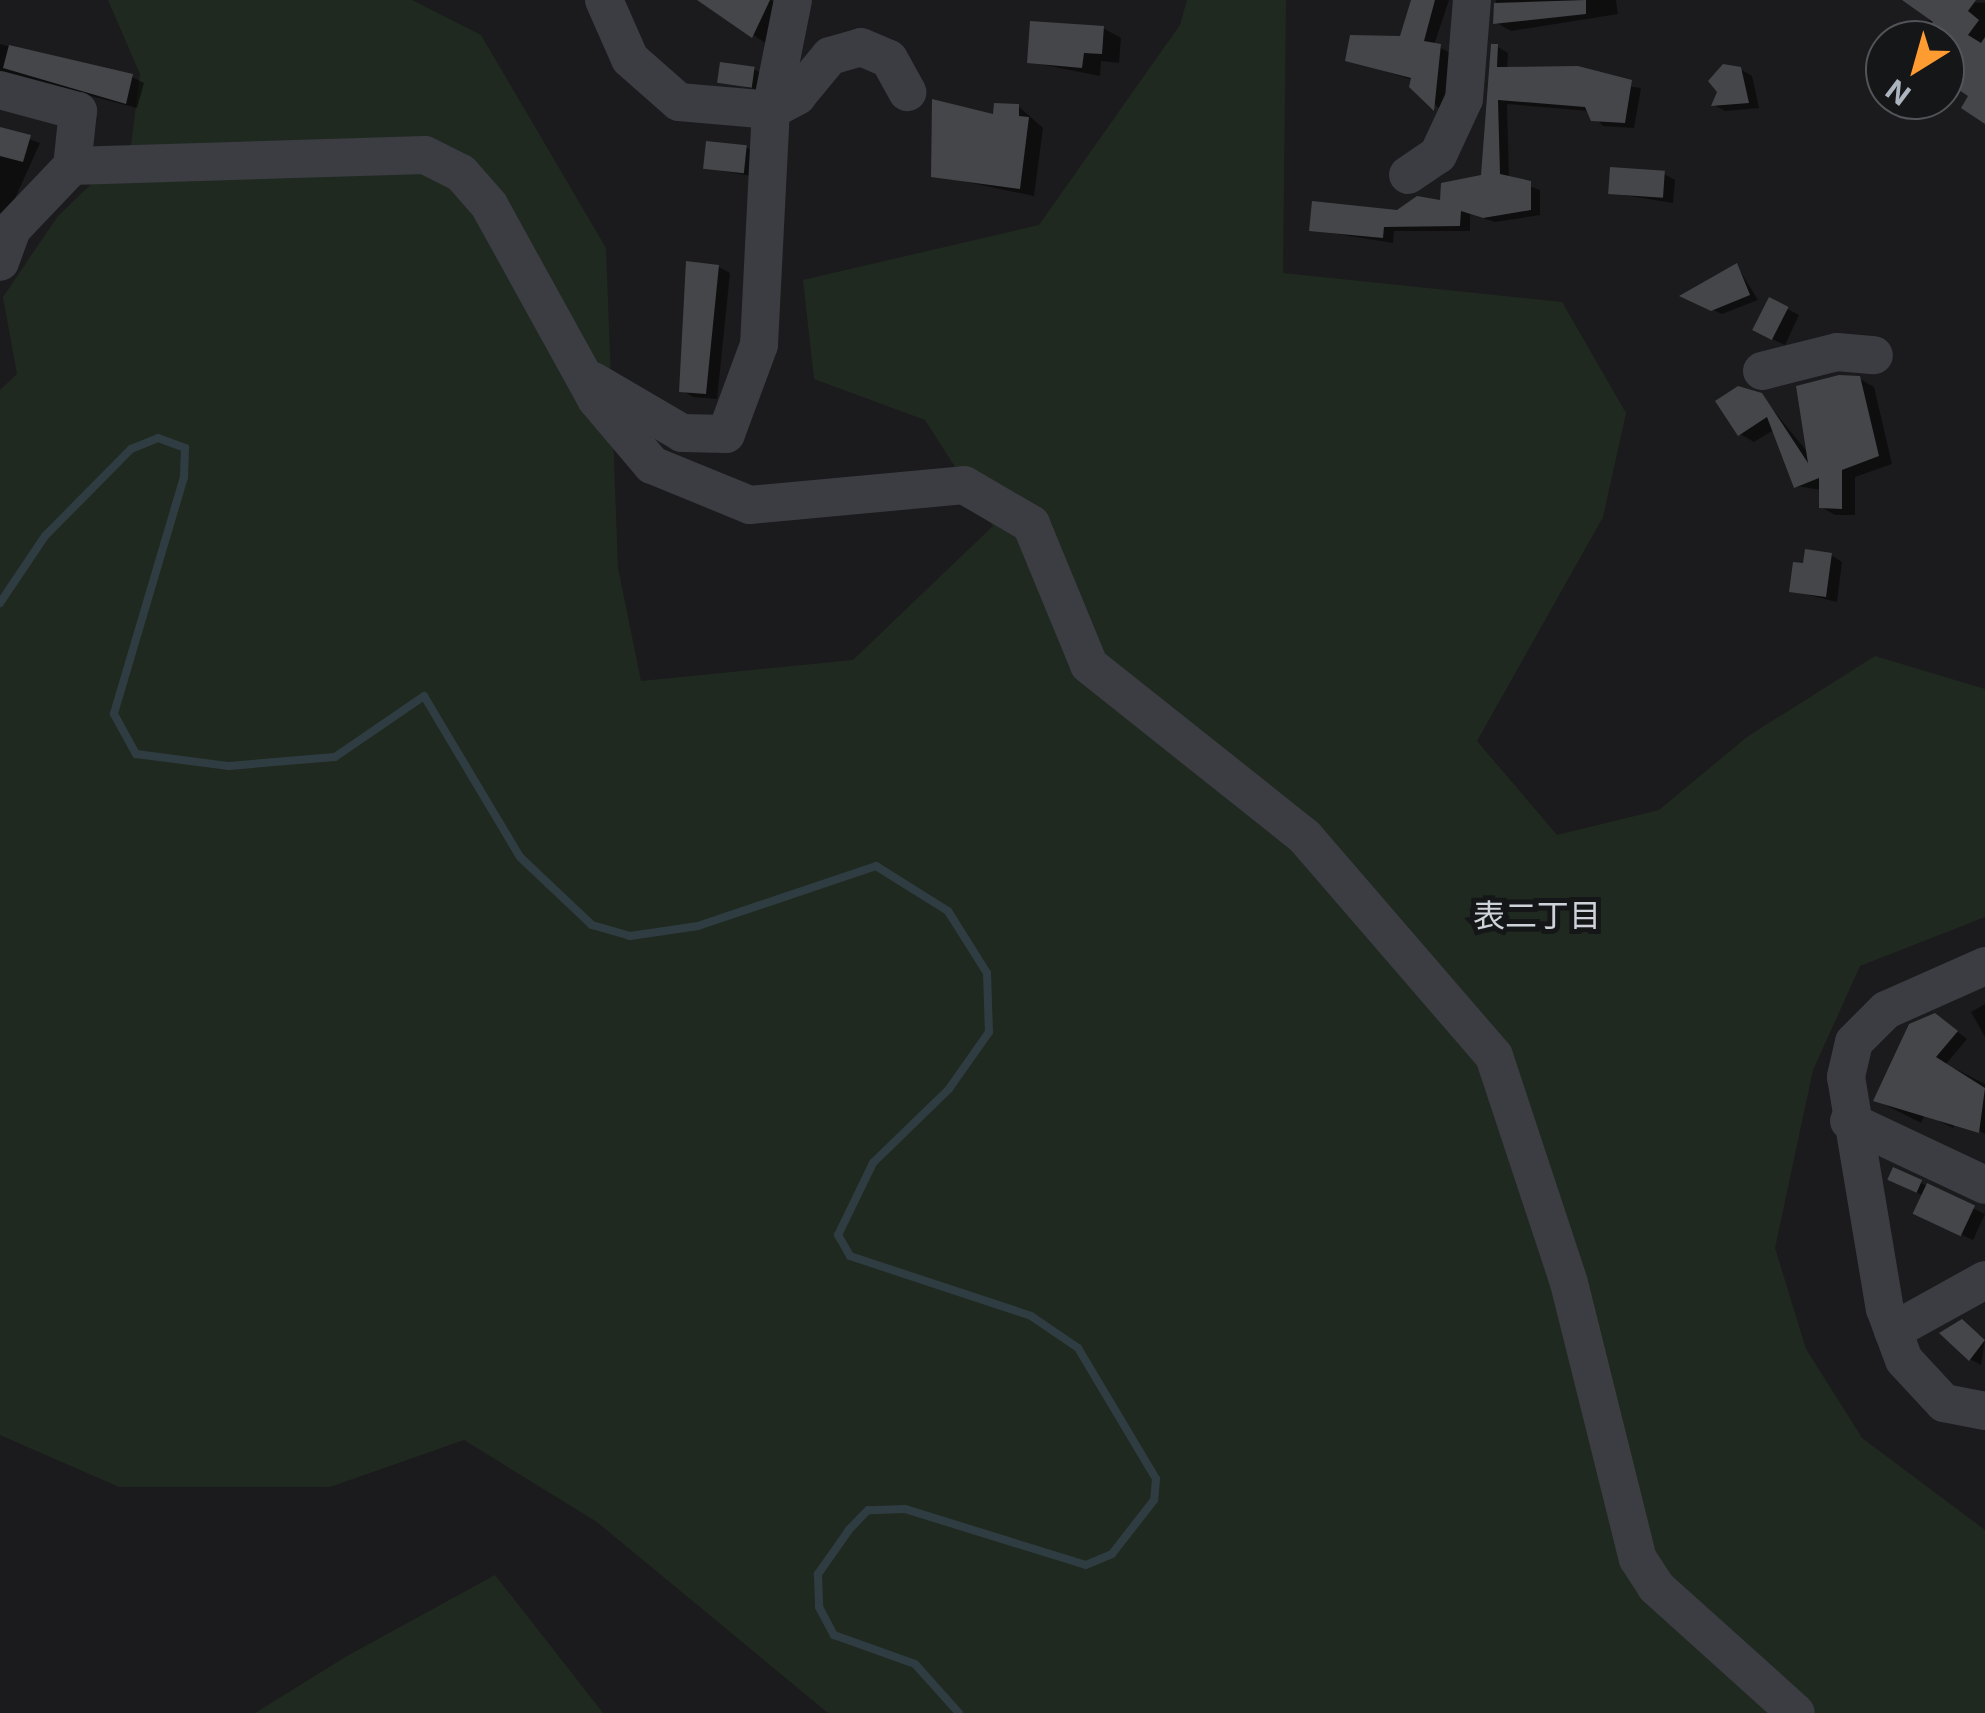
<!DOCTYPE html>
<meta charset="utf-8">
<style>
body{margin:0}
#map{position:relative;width:1985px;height:1713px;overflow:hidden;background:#1b1b1d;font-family:Inter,"Noto Sans JP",sans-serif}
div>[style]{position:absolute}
.green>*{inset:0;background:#202920}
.shadow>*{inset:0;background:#0007}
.stream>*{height:8px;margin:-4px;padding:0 4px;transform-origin:4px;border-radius:4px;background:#2f3d43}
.building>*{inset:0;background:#45464a;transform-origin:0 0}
.minor>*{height:38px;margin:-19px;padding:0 19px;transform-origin:19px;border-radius:19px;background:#3b3d43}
span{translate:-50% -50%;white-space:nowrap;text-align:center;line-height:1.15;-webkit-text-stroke:10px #151618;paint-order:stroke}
.neighbourhood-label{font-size:32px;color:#ced2d9}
.north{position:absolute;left:1865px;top:20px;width:100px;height:100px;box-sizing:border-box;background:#151618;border:2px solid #51555a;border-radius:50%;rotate:217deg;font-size:28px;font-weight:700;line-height:40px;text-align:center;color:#acb4be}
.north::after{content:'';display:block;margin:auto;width:35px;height:45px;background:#ff9c31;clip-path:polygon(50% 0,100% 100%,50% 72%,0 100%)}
</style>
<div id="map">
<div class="green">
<div style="clip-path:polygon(108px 0,412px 0,481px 35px,606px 248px,618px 568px,641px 681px,853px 660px,993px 526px,925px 420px,814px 379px,803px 280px,1039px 225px,1180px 25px,1187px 0,1286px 0,1283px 273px,1562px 302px,1626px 413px,1603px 517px,1477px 741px,1557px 835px,1659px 810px,1747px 737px,1875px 656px,1985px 689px,1985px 917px,1860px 966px,1813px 1070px,1775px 1248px,1806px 1349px,1862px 1438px,1985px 1530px,1985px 1713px,828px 1713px,597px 1522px,464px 1440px,330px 1487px,119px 1487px,0 1435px,0 390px,17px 374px,3px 297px,58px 216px,131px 146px,140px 74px)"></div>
<div style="clip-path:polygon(495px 1575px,603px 1713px,255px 1713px,347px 1656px)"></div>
</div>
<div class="shadow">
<div style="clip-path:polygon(714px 0,771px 0,783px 8px,767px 44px,710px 6px)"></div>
<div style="clip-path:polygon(1413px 0,1449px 0,1434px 45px,1451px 53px,1444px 114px,1413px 80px,1348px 60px,1401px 39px)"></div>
<div style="clip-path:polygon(1496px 0,1616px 0,1618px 14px,1511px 31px,1495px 22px)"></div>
<div style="clip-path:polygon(1926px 0,1985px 3px,1985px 121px,1968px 67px,1945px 40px,1932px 40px)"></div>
<div style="clip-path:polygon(1103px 28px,1121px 38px,1119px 63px,1101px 61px,1100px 76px,1030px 62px)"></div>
<div style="clip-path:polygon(0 44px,132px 77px,144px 83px,137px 108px,0 72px)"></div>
<div style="clip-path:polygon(1498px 47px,1508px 53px,1507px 70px,1641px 88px,1634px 128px,1603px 126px,1589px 111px,1507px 104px,1509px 179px,1540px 190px,1540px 215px,1495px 222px,1470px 214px,1470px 231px,1394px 231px,1393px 243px,1312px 230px,1443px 203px,1484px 177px)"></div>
<div style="clip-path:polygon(754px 69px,765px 76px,763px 91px,720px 81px)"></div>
<div style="clip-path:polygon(1740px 69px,1752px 76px,1759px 108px,1725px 111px,1714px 105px)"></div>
<div style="clip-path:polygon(1018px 106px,1043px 128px,1034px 196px,934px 175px)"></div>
<div style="clip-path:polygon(0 129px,40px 143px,3px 225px,0 225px)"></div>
<div style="clip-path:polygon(746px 147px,757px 154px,756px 177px,707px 168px)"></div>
<div style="clip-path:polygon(1664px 174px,1675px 180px,1673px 203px,1611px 193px)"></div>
<div style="clip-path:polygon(1737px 266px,1758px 300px,1722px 314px,1684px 296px)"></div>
<div style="clip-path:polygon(719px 267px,730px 273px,717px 399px,693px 397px,682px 390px)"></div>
<div style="clip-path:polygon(1770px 300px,1799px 315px,1785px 345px,1766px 336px)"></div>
<div style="clip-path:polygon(1860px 379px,1874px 387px,1892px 464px,1855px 477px,1855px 515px,1835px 515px,1821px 507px,1821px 490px,1796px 486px,1775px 429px,1754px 442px,1740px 434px,1761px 395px,1809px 454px)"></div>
<div style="clip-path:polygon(1831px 555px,1842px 562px,1837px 602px,1792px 591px,1806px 566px)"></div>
<div style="clip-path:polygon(1985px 1004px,1985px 1037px,1971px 1012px)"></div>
<div style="clip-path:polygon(1935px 1015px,1967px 1039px,1946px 1064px,1985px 1084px,1985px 1134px,1957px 1120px,1953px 1128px,1925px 1114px,1921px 1123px,1876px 1100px)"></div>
<div style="clip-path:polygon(1894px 1170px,1985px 1214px,1973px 1240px,1927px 1219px,1924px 1196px,1901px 1185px)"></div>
<div style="clip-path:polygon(1962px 1321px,1985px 1339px,1981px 1365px,1970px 1359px)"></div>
</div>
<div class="stream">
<div style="left:0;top:603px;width:81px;rotate:-56.1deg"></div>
<div style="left:45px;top:536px;width:122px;rotate:-45.3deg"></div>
<div style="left:131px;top:449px;width:29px;rotate:-22deg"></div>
<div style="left:158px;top:438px;width:29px;rotate:20deg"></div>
<div style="left:185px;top:448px;width:29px;rotate:92deg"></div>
<div style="left:184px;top:477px;width:247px;rotate:106.5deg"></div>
<div style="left:114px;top:714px;width:46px;rotate:61.2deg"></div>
<div style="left:136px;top:754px;width:94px;rotate:7.4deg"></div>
<div style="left:229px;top:766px;width:106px;rotate:-4.9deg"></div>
<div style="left:335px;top:757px;width:108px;rotate:-34.4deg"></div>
<div style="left:424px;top:696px;width:187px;rotate:59.2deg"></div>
<div style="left:520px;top:857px;width:99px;rotate:43.4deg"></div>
<div style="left:592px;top:925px;width:40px;rotate:16deg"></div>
<div style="left:630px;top:936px;width:69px;rotate:-8.4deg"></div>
<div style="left:698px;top:926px;width:188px;rotate:-18.6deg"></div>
<div style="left:876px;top:866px;width:85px;rotate:32deg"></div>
<div style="left:948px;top:911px;width:73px;rotate:57.8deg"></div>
<div style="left:987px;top:973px;width:59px;rotate:88.1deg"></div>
<div style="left:989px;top:1032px;width:70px;rotate:125.1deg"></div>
<div style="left:949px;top:1089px;width:106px;rotate:135.8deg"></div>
<div style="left:873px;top:1163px;width:80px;rotate:115.9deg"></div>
<div style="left:838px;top:1235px;width:24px;rotate:60deg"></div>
<div style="left:850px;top:1256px;width:191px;rotate:18.3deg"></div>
<div style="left:1031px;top:1316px;width:57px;rotate:34.2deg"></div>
<div style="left:1078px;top:1348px;width:152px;rotate:59.2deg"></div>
<div style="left:1156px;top:1479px;width:21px;rotate:95deg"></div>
<div style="left:1154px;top:1500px;width:68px;rotate:127.9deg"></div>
<div style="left:1112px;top:1554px;width:28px;rotate:157deg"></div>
<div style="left:1086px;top:1565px;width:189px;rotate:-162.8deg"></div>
<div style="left:905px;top:1509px;width:37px;rotate:178deg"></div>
<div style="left:868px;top:1510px;width:28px;rotate:134deg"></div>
<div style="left:849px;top:1530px;width:54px;rotate:125.2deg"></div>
<div style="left:818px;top:1574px;width:33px;rotate:88deg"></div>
<div style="left:819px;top:1607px;width:32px;rotate:62deg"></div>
<div style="left:834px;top:1635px;width:86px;rotate:19.7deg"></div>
<div style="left:915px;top:1664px;width:66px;rotate:48.1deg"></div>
</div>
<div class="building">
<div style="clip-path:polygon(697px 0,770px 0,752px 38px)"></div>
<div style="clip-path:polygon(1411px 0,1435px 0,1424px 41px,1441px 44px,1434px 111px,1409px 87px,1411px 78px,1345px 61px,1350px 35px,1400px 36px)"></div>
<div style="clip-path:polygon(1586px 0,1586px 14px,1493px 24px,1494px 3px)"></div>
<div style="clip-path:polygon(1902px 0,1976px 0,1968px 11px,1979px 20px,1968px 35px,1981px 43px,1985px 37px,1985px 124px,1961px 108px,1968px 96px,1953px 86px,1965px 67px,1945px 53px,1945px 40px,1919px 40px,1933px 22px)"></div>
<div style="clip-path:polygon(1030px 21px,1104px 26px,1102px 54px,1084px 53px,1082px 68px,1027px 63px)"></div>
<div style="clip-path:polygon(1491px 44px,1498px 44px,1497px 67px,1578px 66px,1632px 80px,1625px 123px,1591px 121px,1585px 107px,1498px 100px,1500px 174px,1531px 181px,1531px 210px,1483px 218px,1461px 211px,1460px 226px,1384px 227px,1383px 238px,1309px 231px,1312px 201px,1397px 210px,1417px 196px,1440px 200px,1441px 183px,1481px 175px)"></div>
<div style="clip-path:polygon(9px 45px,133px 74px,126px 104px,3px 68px)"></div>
<div style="left:720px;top:62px;width:35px;height:21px;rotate:8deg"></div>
<div style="clip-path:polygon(1723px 64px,1741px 67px,1749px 103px,1711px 106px,1717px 92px,1708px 81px)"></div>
<div style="clip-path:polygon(932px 99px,993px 114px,994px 103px,1019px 104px,1019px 116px,1029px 117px,1020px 189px,931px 177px)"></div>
<div style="clip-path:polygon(0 127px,31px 135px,23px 162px,0 156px)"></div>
<div style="left:706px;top:141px;width:41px;height:28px;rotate:6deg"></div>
<div style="left:1610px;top:167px;width:55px;height:27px;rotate:4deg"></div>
<div style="clip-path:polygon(686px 261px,719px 265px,706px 394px,679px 392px)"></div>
<div style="clip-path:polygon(1737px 263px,1750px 295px,1711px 311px,1679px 296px)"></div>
<div style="left:1769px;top:297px;width:22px;height:37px;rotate:27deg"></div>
<div style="clip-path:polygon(1839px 375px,1860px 376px,1879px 456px,1842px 470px,1842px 509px,1819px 508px,1819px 478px,1794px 488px,1767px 417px,1738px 436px,1715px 401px,1738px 386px,1762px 393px,1808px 463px,1796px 386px)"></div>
<div style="clip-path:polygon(1805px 549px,1832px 553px,1826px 597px,1789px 592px,1793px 562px,1803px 563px)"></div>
<div style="clip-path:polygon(1935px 1013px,1958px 1031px,1936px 1057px,1985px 1088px,1979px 1133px,1873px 1101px,1909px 1024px)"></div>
<div style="left:1893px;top:1167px;width:32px;height:14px;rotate:24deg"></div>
<div style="left:1927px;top:1183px;width:53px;height:34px;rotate:25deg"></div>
<div style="clip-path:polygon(1962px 1319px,1985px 1340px,1969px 1361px,1939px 1333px)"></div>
</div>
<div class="minor">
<div style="left:604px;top:0;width:64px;rotate:66.2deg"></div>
<div style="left:630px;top:59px;width:65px;rotate:41.3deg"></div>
<div style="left:679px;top:102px;width:92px;rotate:5deg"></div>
<div style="left:771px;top:110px;width:112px;rotate:-78.7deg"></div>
<div style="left:0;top:90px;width:81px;rotate:15.1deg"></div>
<div style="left:78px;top:111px;width:55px;rotate:96.2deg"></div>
<div style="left:72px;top:166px;width:87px;rotate:133.6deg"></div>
<div style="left:12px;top:229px;width:35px;rotate:110deg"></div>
<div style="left:72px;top:166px;width:353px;rotate:-1.8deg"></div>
<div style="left:425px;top:155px;width:40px;rotate:26.6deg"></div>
<div style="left:461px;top:173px;width:43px;rotate:48.8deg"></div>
<div style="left:489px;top:205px;width:222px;rotate:61.1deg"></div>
<div style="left:596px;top:399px;width:87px;rotate:49.7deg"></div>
<div style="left:652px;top:465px;width:106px;rotate:22.2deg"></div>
<div style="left:750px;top:505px;width:215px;rotate:-5.3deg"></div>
<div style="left:964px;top:485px;width:78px;rotate:30.2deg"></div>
<div style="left:1031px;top:524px;width:152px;rotate:67.6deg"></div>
<div style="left:1089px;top:665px;width:276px;rotate:38.5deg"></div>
<div style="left:1305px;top:837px;width:289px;rotate:49.2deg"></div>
<div style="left:1494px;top:1056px;width:239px;rotate:71.7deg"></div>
<div style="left:1569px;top:1283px;width:284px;rotate:76deg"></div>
<div style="left:1638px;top:1559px;width:33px;rotate:57deg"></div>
<div style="left:1656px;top:1587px;width:188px;rotate:42deg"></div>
<div style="left:1408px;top:175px;width:36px;rotate:-34deg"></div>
<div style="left:1438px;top:155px;width:62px;rotate:-65.1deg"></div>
<div style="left:1464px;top:99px;width:99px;rotate:-85.4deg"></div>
<div style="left:1762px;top:371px;width:77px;rotate:-14.2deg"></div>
<div style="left:1837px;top:352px;width:37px;rotate:5deg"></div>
<div style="left:593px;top:381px;width:103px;rotate:30.3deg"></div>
<div style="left:682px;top:433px;width:44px;rotate:1.3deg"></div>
<div style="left:726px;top:434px;width:95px;rotate:-69.7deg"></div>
<div style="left:759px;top:345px;width:235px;rotate:-87.1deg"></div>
<div style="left:771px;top:110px;width:30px;rotate:-28deg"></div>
<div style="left:797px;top:96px;width:52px;rotate:-50.5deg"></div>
<div style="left:830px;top:56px;width:32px;rotate:-16deg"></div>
<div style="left:861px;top:47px;width:30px;rotate:23deg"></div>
<div style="left:889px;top:59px;width:38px;rotate:61deg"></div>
<div style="left:1985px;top:966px;width:108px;rotate:156deg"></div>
<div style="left:1886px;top:1010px;width:45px;rotate:135deg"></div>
<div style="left:1854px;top:1042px;width:36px;rotate:103deg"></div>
<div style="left:1846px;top:1077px;width:235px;rotate:80.5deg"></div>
<div style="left:1885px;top:1309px;width:54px;rotate:69.6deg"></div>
<div style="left:1904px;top:1360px;width:59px;rotate:47.1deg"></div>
<div style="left:1944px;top:1403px;width:42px;rotate:11deg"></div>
<div style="left:1849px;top:1121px;width:150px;rotate:25.2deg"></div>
<div style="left:1893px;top:1331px;width:105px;rotate:-29deg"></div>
</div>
<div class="neighbourhood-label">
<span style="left:1537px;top:916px">表二丁目</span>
</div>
<div class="north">N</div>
</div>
